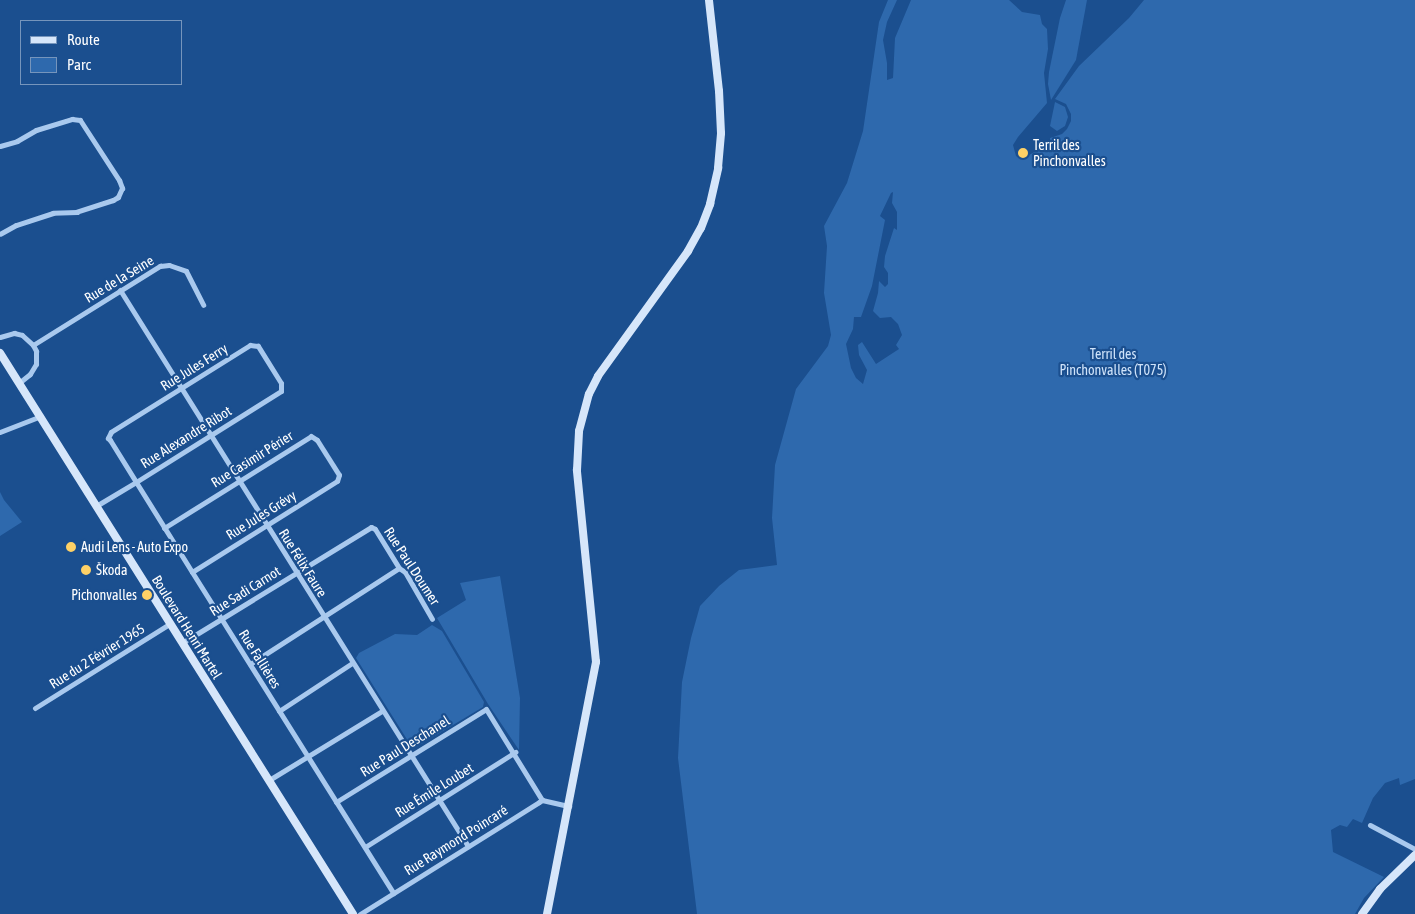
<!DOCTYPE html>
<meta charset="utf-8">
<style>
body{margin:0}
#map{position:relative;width:1415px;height:914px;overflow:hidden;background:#1b4f8f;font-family:"Asap Condensed",sans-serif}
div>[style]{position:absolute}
.green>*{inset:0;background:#2e69ad}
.street>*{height:5px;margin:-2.5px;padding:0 2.5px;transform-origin:2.5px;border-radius:2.5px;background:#a9c9ee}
.secondary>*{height:8px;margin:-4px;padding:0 4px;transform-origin:4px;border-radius:4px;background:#d6e6fa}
.dots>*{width:14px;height:14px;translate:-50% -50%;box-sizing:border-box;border:2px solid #1b4f8f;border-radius:50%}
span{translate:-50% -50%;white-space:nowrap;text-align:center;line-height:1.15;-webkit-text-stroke:4.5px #1b4f8f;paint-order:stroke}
.poi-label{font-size:14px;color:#fff}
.left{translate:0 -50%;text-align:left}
.right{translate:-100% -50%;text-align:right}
.street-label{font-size:14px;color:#fff}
.park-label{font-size:14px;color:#cfe3fa}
.legend{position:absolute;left:20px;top:20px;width:162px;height:65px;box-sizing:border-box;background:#1b4f8f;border:1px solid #7695bc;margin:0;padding:6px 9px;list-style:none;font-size:15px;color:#fff}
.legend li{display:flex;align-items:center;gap:10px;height:25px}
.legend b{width:25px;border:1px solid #7695bc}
</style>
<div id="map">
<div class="green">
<div style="clip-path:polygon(evenodd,888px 0,897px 0,887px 22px,883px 40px,887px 63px,887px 80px,893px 78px,895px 38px,911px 0,1009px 0,1022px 12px,1040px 15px,1042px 24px,1047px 29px,1048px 49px,1044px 73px,1047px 103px,1018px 137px,1013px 145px,1016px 156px,1022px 159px,1038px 150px,1050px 151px,1050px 138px,1062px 134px,1067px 129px,1071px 121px,1071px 114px,1066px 104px,1055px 99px,1079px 66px,1129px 18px,1144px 0,1415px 0,1415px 779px,1400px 785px,1399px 778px,1385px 783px,1373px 798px,1362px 823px,1353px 819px,1347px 827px,1340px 825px,1331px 830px,1333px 852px,1384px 877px,1364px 898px,1355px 914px,697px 914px,678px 758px,682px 682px,691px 638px,700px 606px,719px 586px,739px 570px,777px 565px,772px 518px,775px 465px,796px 389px,828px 346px,831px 335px,824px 293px,827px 246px,824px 226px,847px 183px,863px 131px,879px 22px,888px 0,893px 192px,892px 203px,897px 212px,897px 230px,894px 228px,885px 256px,884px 267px,888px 273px,888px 284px,885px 287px,879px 281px,878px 293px,873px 311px,880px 318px,891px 317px,898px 324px,902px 335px,896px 345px,899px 349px,876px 364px,862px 342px,858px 345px,859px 355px,867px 370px,863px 384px,856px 378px,851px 368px,846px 344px,853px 329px,854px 317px,861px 317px,872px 286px,885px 220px,880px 216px,891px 193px,893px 192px)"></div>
<div style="clip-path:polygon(1066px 0,1087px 0,1076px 60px,1051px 100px,1048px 84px,1049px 72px,1060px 18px)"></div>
<div style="clip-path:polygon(1055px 102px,1065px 107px,1068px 117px,1065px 126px,1057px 131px,1050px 126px)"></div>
<div style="clip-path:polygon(0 492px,4px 500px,22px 522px,0 536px)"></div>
<div style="clip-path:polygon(500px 576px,520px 698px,519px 750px,488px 704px,437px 618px,466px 600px,460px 583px)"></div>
<div style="clip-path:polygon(432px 625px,442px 631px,484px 702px,483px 707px,413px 749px,356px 658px,359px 653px,395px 634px,417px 635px)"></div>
</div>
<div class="street">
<div style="left:0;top:146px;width:18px;rotate:-16deg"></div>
<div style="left:17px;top:141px;width:22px;rotate:-30deg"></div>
<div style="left:36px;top:130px;width:38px;rotate:-17deg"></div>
<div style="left:72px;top:119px;width:8px;rotate:7deg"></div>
<div style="left:80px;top:120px;width:72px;rotate:57deg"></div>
<div style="left:119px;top:180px;width:9px;rotate:69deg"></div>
<div style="left:122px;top:188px;width:10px;rotate:114deg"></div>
<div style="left:118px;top:197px;width:6px;rotate:149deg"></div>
<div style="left:113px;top:200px;width:38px;rotate:162deg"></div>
<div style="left:77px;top:212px;width:24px;rotate:178deg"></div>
<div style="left:53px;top:213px;width:39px;rotate:162deg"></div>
<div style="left:16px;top:225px;width:18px;rotate:151deg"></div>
<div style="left:120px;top:290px;width:656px;rotate:57.96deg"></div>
<div style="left:0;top:337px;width:15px;rotate:-16deg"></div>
<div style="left:14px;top:333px;width:8px;rotate:14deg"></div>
<div style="left:22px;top:335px;width:15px;rotate:42deg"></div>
<div style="left:33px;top:345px;width:7px;rotate:63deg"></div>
<div style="left:36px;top:351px;width:13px;rotate:90deg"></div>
<div style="left:36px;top:364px;width:12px;rotate:121deg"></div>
<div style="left:30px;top:374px;width:14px;rotate:141deg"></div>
<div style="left:33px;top:345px;width:150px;rotate:-31.9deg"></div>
<div style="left:160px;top:266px;width:9px;rotate:-6deg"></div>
<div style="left:169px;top:265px;width:18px;rotate:19deg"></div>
<div style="left:186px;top:271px;width:38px;rotate:63deg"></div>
<div style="left:0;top:432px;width:44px;rotate:-21.3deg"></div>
<div style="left:96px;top:506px;width:47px;rotate:-31deg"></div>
<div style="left:136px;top:482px;width:171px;rotate:-32.1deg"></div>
<div style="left:281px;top:391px;width:8px;rotate:-90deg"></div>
<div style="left:281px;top:383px;width:44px;rotate:-121.9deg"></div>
<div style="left:258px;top:346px;width:8px;rotate:-173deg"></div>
<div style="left:250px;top:345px;width:164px;rotate:148deg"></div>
<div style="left:111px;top:432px;width:7px;rotate:117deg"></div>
<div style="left:108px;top:438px;width:3px;rotate:45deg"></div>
<div style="left:110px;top:440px;width:49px;rotate:58.2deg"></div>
<div style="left:136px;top:482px;width:106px;rotate:58.1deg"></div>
<div style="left:192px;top:572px;width:379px;rotate:57.9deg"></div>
<div style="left:164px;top:528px;width:173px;rotate:-32deg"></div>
<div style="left:311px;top:436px;width:7px;rotate:34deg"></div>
<div style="left:317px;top:440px;width:41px;rotate:57.8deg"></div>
<div style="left:339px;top:475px;width:6px;rotate:108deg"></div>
<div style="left:337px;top:481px;width:171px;rotate:147.9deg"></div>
<div style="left:182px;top:643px;width:222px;rotate:-31.5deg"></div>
<div style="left:371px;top:527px;width:4px;rotate:27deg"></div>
<div style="left:375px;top:529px;width:46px;rotate:58.4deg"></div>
<div style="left:399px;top:568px;width:7px;rotate:34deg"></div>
<div style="left:405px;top:572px;width:54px;rotate:60.1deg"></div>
<div style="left:250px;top:664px;width:177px;rotate:-32.8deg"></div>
<div style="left:35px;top:708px;width:160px;rotate:-32deg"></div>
<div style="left:279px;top:711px;width:87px;rotate:-33.3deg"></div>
<div style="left:269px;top:780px;width:132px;rotate:-31.4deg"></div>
<div style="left:336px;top:802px;width:176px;rotate:-31.8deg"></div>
<div style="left:486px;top:709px;width:107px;rotate:58.4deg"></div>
<div style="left:1370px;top:825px;width:51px;rotate:28.1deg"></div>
<div style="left:365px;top:847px;width:178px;rotate:-32.3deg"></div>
<div style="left:360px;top:914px;width:211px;rotate:-32deg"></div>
<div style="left:539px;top:802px;width:4px;rotate:-34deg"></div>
<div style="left:542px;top:800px;width:28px;rotate:13deg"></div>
</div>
<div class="secondary">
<div style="left:0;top:353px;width:663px;rotate:57.82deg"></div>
<div style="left:547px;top:914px;width:257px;rotate:-79deg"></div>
<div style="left:596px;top:662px;width:193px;rotate:-95.7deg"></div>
<div style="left:577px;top:470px;width:39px;rotate:-87deg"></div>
<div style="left:579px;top:431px;width:38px;rotate:-75deg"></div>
<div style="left:589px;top:394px;width:20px;rotate:-63deg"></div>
<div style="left:598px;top:376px;width:154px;rotate:-54.2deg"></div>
<div style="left:688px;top:251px;width:26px;rotate:-61deg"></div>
<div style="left:701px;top:228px;width:26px;rotate:-69deg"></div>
<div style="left:710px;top:204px;width:37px;rotate:-77deg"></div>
<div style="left:718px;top:168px;width:35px;rotate:-85deg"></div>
<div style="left:721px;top:133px;width:42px;rotate:-92.7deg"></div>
<div style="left:719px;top:91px;width:92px;rotate:-96.3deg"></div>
<div style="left:1362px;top:914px;width:31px;rotate:-54deg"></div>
<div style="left:1380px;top:889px;width:49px;rotate:-44.2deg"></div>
</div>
<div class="dots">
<div style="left:1023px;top:153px;background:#ffd166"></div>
<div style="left:71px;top:547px;background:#ffd166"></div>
<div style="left:86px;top:570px;background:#ffd166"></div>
<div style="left:147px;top:595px;background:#ffd166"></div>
</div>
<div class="poi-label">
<span class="left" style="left:1033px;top:153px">Terril des<br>Pinchonvalles</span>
<span class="left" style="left:81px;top:547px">Audi Lens - Auto Expo</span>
<span class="left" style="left:96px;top:570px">Škoda</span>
<span class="right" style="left:137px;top:595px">Pichonvalles</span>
</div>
<div class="street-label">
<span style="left:119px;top:279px;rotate:-31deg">Rue de la Seine</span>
<span style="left:194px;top:367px;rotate:-32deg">Rue Jules Ferry</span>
<span style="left:186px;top:437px;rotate:-32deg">Rue Alexandre Ribot</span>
<span style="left:252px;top:459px;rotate:-32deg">Rue Casimir Périer</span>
<span style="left:261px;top:515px;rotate:-32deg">Rue Jules Grévy</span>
<span style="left:303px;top:563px;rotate:58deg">Rue Félix Faure</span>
<span style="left:412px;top:566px;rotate:57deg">Rue Paul Doumer</span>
<span style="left:245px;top:591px;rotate:-32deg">Rue Sadi Carnot</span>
<span style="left:187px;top:627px;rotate:58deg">Boulevard Henri Martel</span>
<span style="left:97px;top:656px;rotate:-32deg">Rue du 2 Février 1965</span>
<span style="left:260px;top:659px;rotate:58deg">Rue Fallières</span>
<span style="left:405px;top:746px;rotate:-32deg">Rue Paul Deschanel</span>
<span style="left:434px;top:790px;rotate:-32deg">Rue Émile Loubet</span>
<span style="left:456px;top:840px;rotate:-32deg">Rue Raymond Poincaré</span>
</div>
<div class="park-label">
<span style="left:1113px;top:362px">Terril des<br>Pinchonvalles (T075)</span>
</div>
<ul class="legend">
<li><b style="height:6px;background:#d6e6fa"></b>Route</li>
<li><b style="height:14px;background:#2e69ad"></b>Parc</li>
</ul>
</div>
